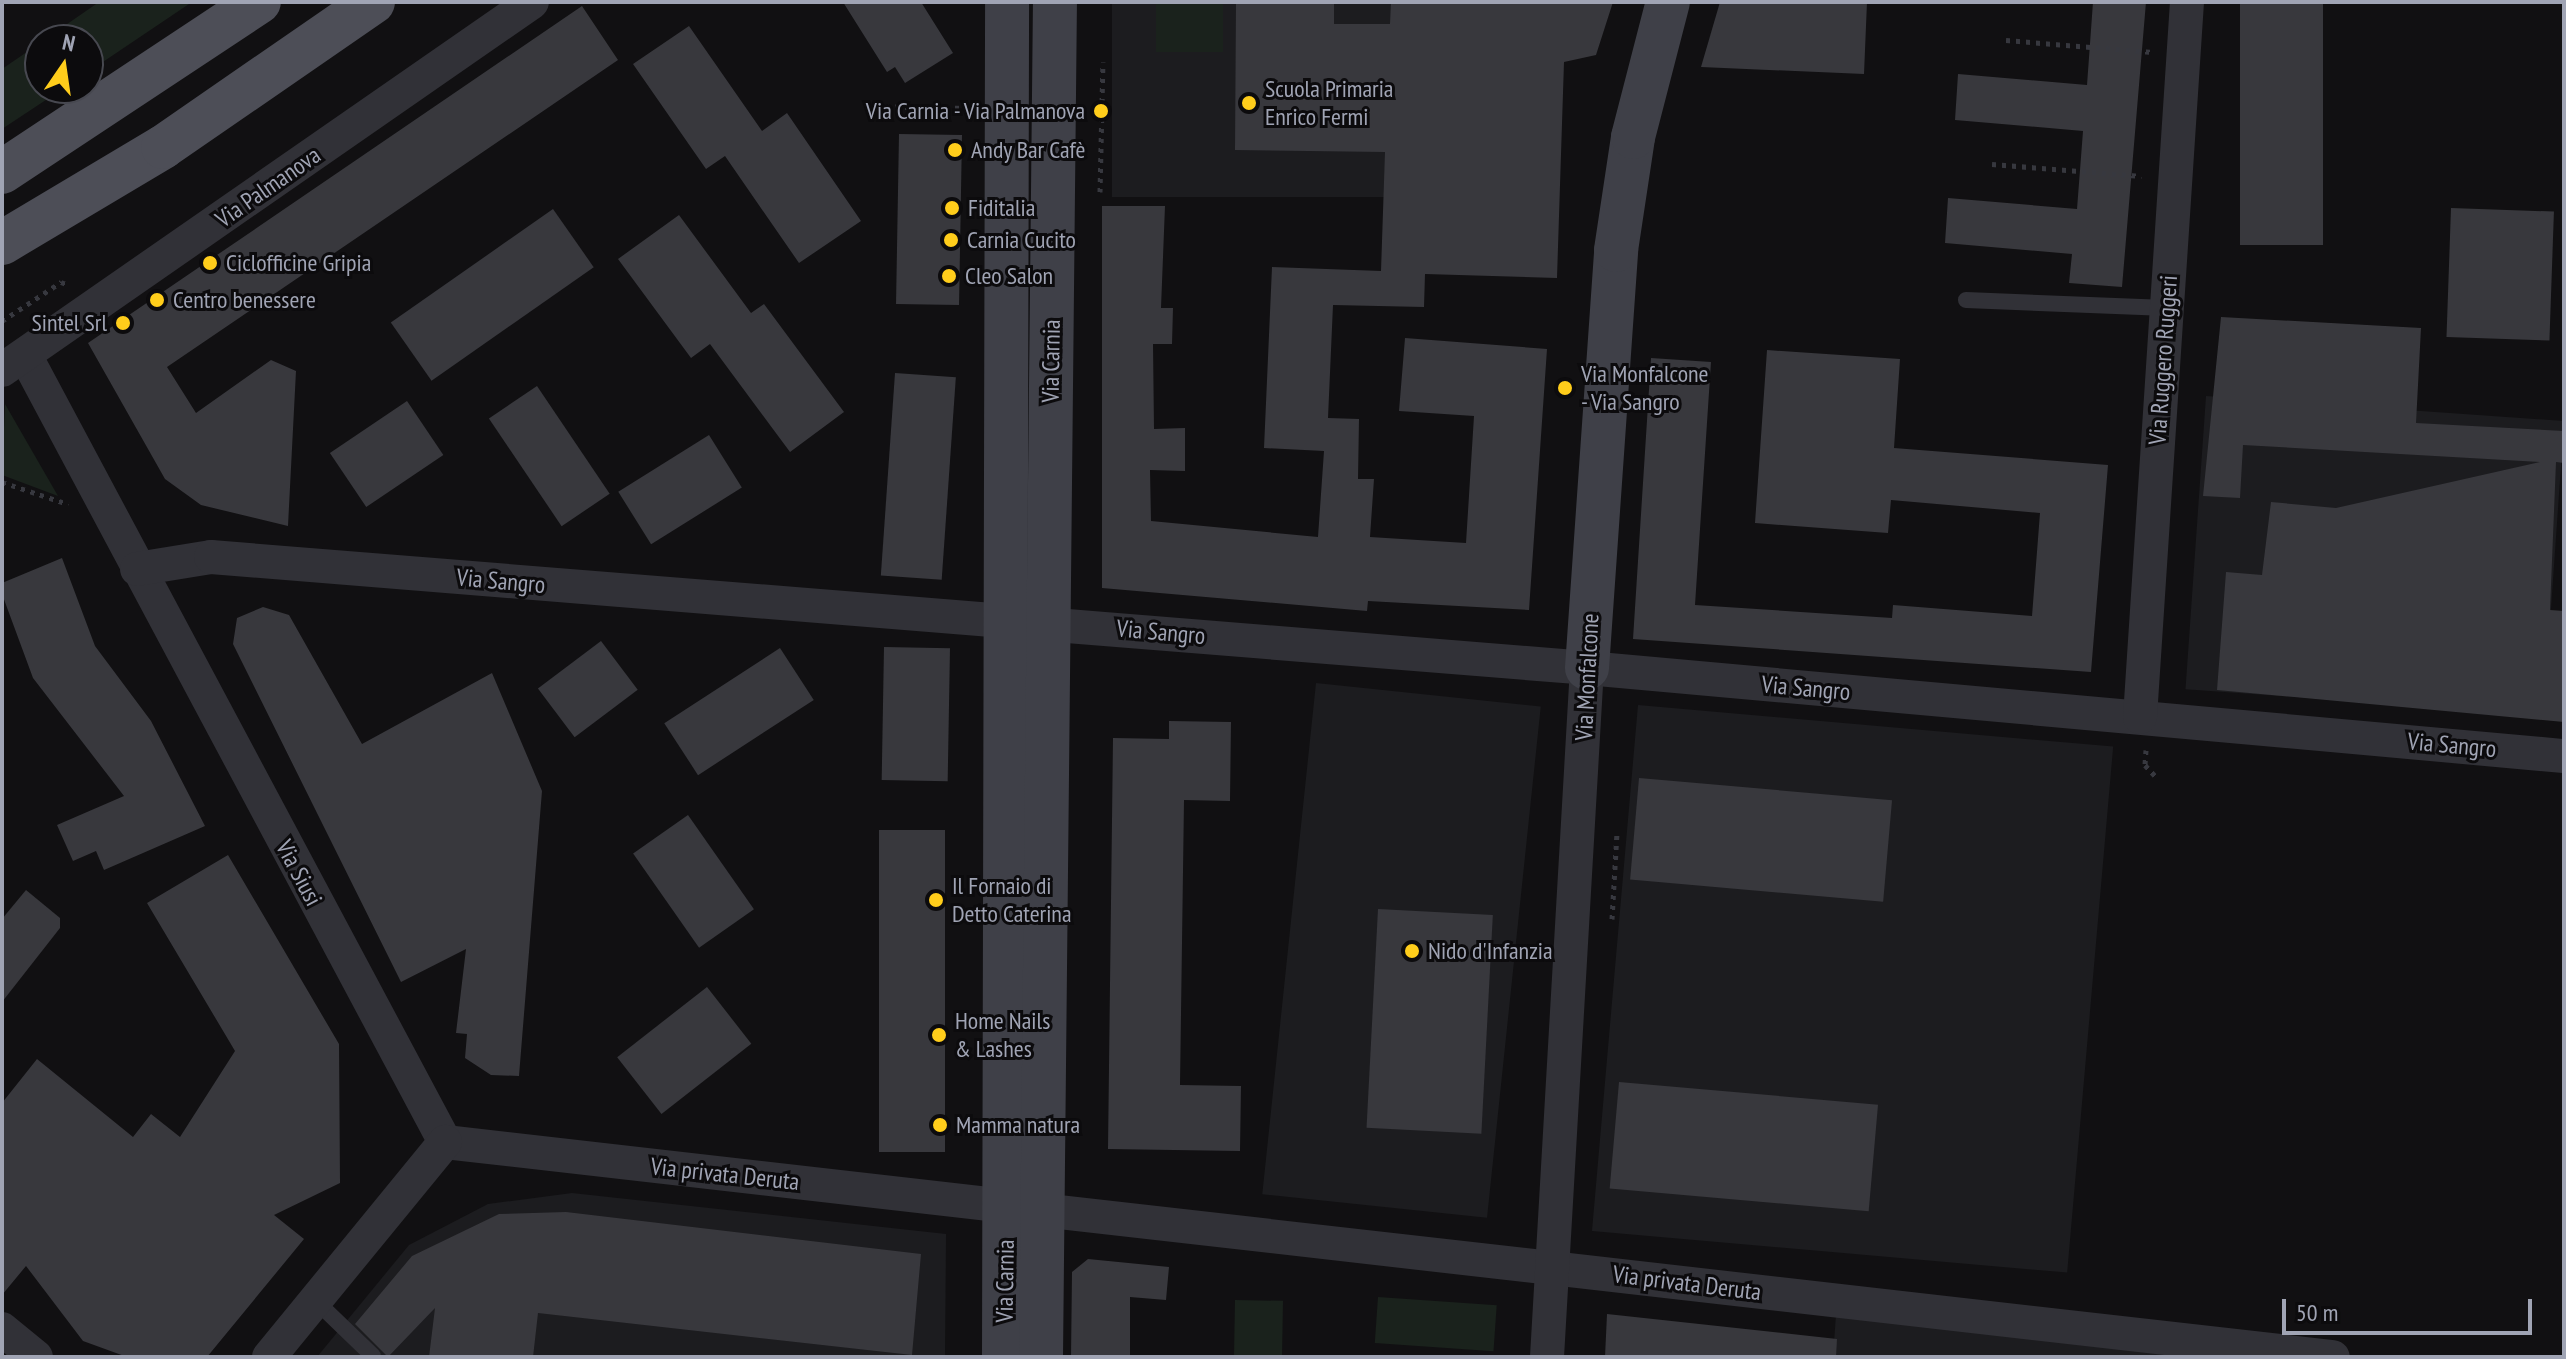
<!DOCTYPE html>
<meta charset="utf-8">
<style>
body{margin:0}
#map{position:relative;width:2566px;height:1359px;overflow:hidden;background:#111012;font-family:"PT Sans Narrow",sans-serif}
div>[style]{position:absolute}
.built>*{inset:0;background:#1c1c1f;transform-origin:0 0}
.green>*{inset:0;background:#1a221c;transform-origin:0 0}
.building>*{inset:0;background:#38383d;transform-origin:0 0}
.path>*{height:5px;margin-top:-2.5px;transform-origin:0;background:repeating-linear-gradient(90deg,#37383f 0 4px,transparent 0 10px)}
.lane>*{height:16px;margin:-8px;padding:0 8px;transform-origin:8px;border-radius:8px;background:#313137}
.street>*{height:34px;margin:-17px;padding:0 17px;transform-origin:17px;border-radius:17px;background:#313137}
.secondary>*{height:44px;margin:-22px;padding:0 22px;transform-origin:22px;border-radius:22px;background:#3f4048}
.primary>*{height:44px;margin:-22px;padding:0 22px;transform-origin:22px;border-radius:22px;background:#4d4e57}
.dots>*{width:22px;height:22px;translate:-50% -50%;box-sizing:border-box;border:4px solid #0c0b0d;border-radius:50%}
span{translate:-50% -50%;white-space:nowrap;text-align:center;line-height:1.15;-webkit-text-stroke:6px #0c0b0d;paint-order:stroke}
.poi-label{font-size:24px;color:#a0a4b4}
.left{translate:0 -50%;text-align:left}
.right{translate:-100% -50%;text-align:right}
.street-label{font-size:24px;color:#a0a4b4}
.frame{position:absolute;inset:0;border:4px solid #a0a4b4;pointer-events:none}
.north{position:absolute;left:24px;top:24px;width:80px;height:80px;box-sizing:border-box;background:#0c0b0d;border:2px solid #474850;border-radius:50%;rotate:13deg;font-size:22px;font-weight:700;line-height:32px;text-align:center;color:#a0a4b4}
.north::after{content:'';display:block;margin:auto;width:28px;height:36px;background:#ffcd1b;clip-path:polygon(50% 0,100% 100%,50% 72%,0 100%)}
.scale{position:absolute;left:2282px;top:1299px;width:250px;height:36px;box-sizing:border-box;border:4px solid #a0a4b4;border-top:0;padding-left:10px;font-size:24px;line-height:28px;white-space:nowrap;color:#a0a4b4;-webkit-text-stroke:6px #0c0b0d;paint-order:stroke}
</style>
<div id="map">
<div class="built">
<div style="left:1112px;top:2px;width:279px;height:195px"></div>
<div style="left:2206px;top:396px;width:359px;height:294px;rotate:4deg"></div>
<div style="left:1316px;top:683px;width:226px;height:514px;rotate:6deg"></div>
<div style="left:1638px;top:705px;width:477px;height:528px;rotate:5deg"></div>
<div style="clip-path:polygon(572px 1193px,946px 1234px,945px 1357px,317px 1357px,409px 1245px,488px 1204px)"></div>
<div style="clip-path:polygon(1837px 1300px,2333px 1357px,1833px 1357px)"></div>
</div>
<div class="green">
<div style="clip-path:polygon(99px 2px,192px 2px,88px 72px,88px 40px,44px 40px)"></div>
<div style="left:1156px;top:2px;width:67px;height:50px"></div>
<div style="clip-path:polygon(40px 43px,40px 88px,64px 88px,2px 129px,2px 69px)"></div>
<div style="clip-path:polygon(5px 404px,58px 496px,2px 475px)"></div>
<div style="left:1378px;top:1297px;width:119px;height:46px;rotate:4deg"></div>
<div style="left:1235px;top:1300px;width:48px;height:57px;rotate:1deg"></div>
</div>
<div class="building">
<div style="clip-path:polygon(843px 2px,921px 2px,953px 53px,905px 83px,895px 67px,887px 72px)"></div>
<div style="clip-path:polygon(1236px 2px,1334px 2px,1334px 24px,1390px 24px,1391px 2px,1613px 2px,1596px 55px,1564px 62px,1557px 278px,1425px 274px,1424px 307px,1333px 305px,1328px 418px,1359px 419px,1358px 479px,1374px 479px,1370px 537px,1466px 543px,1474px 416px,1399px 411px,1405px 338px,1547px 349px,1529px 610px,1368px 601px,1367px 611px,1102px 588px,1102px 206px,1165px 206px,1161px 308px,1173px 308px,1172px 344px,1153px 344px,1154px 429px,1185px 428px,1185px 471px,1150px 470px,1151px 521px,1318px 537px,1324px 451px,1264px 448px,1272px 267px,1381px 271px,1385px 152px,1235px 150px)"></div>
<div style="clip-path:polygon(1720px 2px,1867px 2px,1864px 74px,1701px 67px)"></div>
<div style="clip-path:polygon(2093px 2px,2146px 2px,2122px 287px,2069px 283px,2072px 254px,1945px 243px,1948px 198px,2077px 209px,2083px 131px,1955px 120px,1958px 74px,2087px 85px)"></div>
<div style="left:2240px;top:2px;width:83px;height:243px"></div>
<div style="clip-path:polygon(582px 6px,618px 60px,167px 367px,196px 413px,271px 360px,296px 371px,288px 526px,201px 505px,165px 479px,88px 343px)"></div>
<div style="clip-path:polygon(689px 26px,762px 131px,787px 113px,861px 221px,799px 263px,725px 156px,706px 169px,633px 64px)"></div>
<div style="left:899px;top:134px;width:63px;height:170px;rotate:1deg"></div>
<div style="left:2451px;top:208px;width:103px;height:129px;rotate:2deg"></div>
<div style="left:553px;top:209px;width:71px;height:198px;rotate:55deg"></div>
<div style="clip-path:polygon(679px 215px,751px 313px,764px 304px,844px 412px,790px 452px,710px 344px,691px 358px,618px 259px)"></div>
<div style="clip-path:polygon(2221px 317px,2421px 328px,2416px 423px,2564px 431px,2564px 463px,2556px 462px,2550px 610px,2564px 611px,2564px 722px,2217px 690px,2226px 572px,2262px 575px,2271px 502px,2336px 508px,2540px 462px,2243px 445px,2240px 498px,2203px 496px)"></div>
<div style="clip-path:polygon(1767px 350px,1900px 359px,1894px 448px,2108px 465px,2091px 672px,1633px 639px,1651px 358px,1711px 362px,1695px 605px,1892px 618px,1893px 605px,2032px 616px,2040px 513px,1891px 500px,1888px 533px,1755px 523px)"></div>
<div style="left:895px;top:373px;width:61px;height:203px;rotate:4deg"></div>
<div style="left:537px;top:386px;width:130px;height:58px;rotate:56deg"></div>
<div style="left:407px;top:401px;width:65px;height:93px;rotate:56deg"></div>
<div style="left:709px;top:435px;width:62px;height:107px;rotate:58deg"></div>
<div style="clip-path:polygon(62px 558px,95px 646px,151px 721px,205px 826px,104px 870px,96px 851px,73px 861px,57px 825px,124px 796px,33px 678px,2px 594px,2px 583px)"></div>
<div style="clip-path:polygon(263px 607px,289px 615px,362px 744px,492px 673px,542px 791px,519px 1076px,491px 1075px,465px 1058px,467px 1034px,456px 1033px,466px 949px,401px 982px,233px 644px,237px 618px)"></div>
<div style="left:601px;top:641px;width:61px;height:79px;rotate:53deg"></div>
<div style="left:884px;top:647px;width:66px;height:133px;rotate:1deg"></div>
<div style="left:780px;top:648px;width:62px;height:138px;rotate:57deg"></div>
<div style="clip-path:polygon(1169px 721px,1231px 722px,1230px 801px,1184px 800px,1180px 1085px,1241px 1086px,1240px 1151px,1108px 1149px,1113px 738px,1169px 739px)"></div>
<div style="left:1639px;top:778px;width:254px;height:102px;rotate:5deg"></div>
<div style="left:688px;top:815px;width:115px;height:67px;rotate:55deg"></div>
<div style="left:879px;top:830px;width:66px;height:322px"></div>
<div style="clip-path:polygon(228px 855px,339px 1044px,340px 1183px,274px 1215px,304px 1239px,207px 1357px,127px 1357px,83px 1341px,26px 1266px,2px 1295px,2px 1103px,37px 1059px,133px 1137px,151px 1114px,180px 1137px,235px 1051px,147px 903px)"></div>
<div style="clip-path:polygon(26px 890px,60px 918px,60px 928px,2px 1002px,2px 919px)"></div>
<div style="left:1378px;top:909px;width:115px;height:219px;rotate:3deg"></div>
<div style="left:707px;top:987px;width:72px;height:114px;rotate:52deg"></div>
<div style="left:1619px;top:1082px;width:260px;height:107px;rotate:5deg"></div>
<div style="clip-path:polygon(566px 1212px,921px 1254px,912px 1355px,538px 1313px,533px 1357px,429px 1357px,435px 1308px,388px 1357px,355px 1324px,412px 1256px,499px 1214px)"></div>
<div style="clip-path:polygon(1088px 1259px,1169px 1267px,1166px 1300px,1130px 1297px,1130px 1357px,1071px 1357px,1072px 1272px)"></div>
<div style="clip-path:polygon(1607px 1314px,1837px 1339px,1836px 1357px,1605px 1357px)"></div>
</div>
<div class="path">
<div style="left:2006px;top:40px;width:147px;rotate:4.7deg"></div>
<div style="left:865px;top:106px;width:103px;rotate:1.1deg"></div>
<div style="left:1992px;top:164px;width:150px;rotate:4.6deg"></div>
<div style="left:1100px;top:192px;width:130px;rotate:-88.7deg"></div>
<div style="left:2px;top:321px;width:71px;rotate:-33.5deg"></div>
<div style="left:61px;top:282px;width:9px;rotate:21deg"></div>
<div style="left:2px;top:482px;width:70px;rotate:18.4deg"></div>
<div style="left:2146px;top:750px;width:15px;rotate:94deg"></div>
<div style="left:2145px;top:765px;width:16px;rotate:47deg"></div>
<div style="left:1612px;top:919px;width:87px;rotate:-86.7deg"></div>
</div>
<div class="lane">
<div style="left:1966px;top:300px;width:201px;rotate:2.3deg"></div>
<div style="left:316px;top:1301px;width:79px;rotate:44deg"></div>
</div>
<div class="street">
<div style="left:26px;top:357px;width:890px;rotate:61.91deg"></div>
<div style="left:2px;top:370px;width:645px;rotate:-34.77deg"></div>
<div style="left:137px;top:569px;width:75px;rotate:-9.2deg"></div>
<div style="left:211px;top:557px;width:1380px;rotate:4.61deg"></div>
<div style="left:1587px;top:668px;width:981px;rotate:5.15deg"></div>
<div style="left:2140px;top:717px;width:717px;rotate:-86.24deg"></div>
<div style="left:445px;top:1142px;width:1900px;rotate:6.5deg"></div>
<div style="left:2px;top:1329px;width:44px;rotate:39.5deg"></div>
<div style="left:269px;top:1357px;width:278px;rotate:-50.7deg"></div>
<div style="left:1547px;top:1357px;width:690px;rotate:-86.68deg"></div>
</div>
<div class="secondary">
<div style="left:1587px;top:668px;width:419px;rotate:-86deg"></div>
<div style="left:1616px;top:250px;width:114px;rotate:-81.4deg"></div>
<div style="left:1633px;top:137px;width:139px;rotate:-75.5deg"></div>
<div style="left:1004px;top:1357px;width:1355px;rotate:-89.87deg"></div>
<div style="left:1041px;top:1357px;width:1355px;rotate:-89.41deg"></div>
</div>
<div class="primary">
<div style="left:2px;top:172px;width:308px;rotate:-33.5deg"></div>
<div style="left:2px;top:243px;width:187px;rotate:-30.8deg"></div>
<div style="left:163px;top:147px;width:255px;rotate:-34.6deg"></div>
</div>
<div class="dots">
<div style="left:1249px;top:103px;background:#ffcd1b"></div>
<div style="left:1101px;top:111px;background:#ffcd1b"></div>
<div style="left:955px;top:150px;background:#ffcd1b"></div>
<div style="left:952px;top:208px;background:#ffcd1b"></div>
<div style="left:951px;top:240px;background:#ffcd1b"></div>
<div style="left:210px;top:263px;background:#ffcd1b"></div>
<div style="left:949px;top:276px;background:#ffcd1b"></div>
<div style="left:157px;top:300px;background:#ffcd1b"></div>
<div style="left:123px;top:323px;background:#ffcd1b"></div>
<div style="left:1565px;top:388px;background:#ffcd1b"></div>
<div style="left:936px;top:900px;background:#ffcd1b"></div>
<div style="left:1412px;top:951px;background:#ffcd1b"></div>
<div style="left:939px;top:1035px;background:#ffcd1b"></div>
<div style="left:940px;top:1125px;background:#ffcd1b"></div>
</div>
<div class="poi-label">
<span class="left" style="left:1265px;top:103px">Scuola Primaria<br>Enrico Fermi</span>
<span class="right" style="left:1085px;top:111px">Via Carnia - Via Palmanova</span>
<span class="left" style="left:971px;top:150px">Andy Bar Cafè</span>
<span class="left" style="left:968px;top:208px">Fiditalia</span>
<span class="left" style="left:967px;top:240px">Carnia Cucito</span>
<span class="left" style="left:226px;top:263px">Ciclofficine Gripia</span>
<span class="left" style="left:965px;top:276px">Cleo Salon</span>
<span class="left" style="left:173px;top:300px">Centro benessere</span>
<span class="right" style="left:107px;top:323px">Sintel Srl</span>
<span class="left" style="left:1581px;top:388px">Via Monfalcone<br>- Via Sangro</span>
<span class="left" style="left:952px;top:900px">Il Fornaio di<br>Detto Caterina</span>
<span class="left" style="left:1428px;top:951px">Nido d'Infanzia</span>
<span class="left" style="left:955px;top:1035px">Home Nails<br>&amp; Lashes</span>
<span class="left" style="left:956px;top:1125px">Mamma natura</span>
</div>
<div class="street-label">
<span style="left:268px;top:187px;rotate:-35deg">Via Palmanova</span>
<span style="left:2163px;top:360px;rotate:-86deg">Via Ruggero Ruggeri</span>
<span style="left:1051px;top:361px;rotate:-89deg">Via Carnia</span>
<span style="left:501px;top:581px;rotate:5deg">Via Sangro</span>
<span style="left:1161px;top:632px;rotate:5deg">Via Sangro</span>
<span style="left:1587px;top:677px;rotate:-87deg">Via Monfalcone</span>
<span style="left:1806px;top:688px;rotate:5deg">Via Sangro</span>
<span style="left:2452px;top:745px;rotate:5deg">Via Sangro</span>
<span style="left:299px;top:873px;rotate:62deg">Via Siusi</span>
<span style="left:725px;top:1174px;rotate:6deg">Via privata Deruta</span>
<span style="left:1005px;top:1281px;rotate:-89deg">Via Carnia</span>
<span style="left:1687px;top:1283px;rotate:7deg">Via privata Deruta</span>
</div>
<div class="frame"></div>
<div class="north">N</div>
<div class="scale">50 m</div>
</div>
